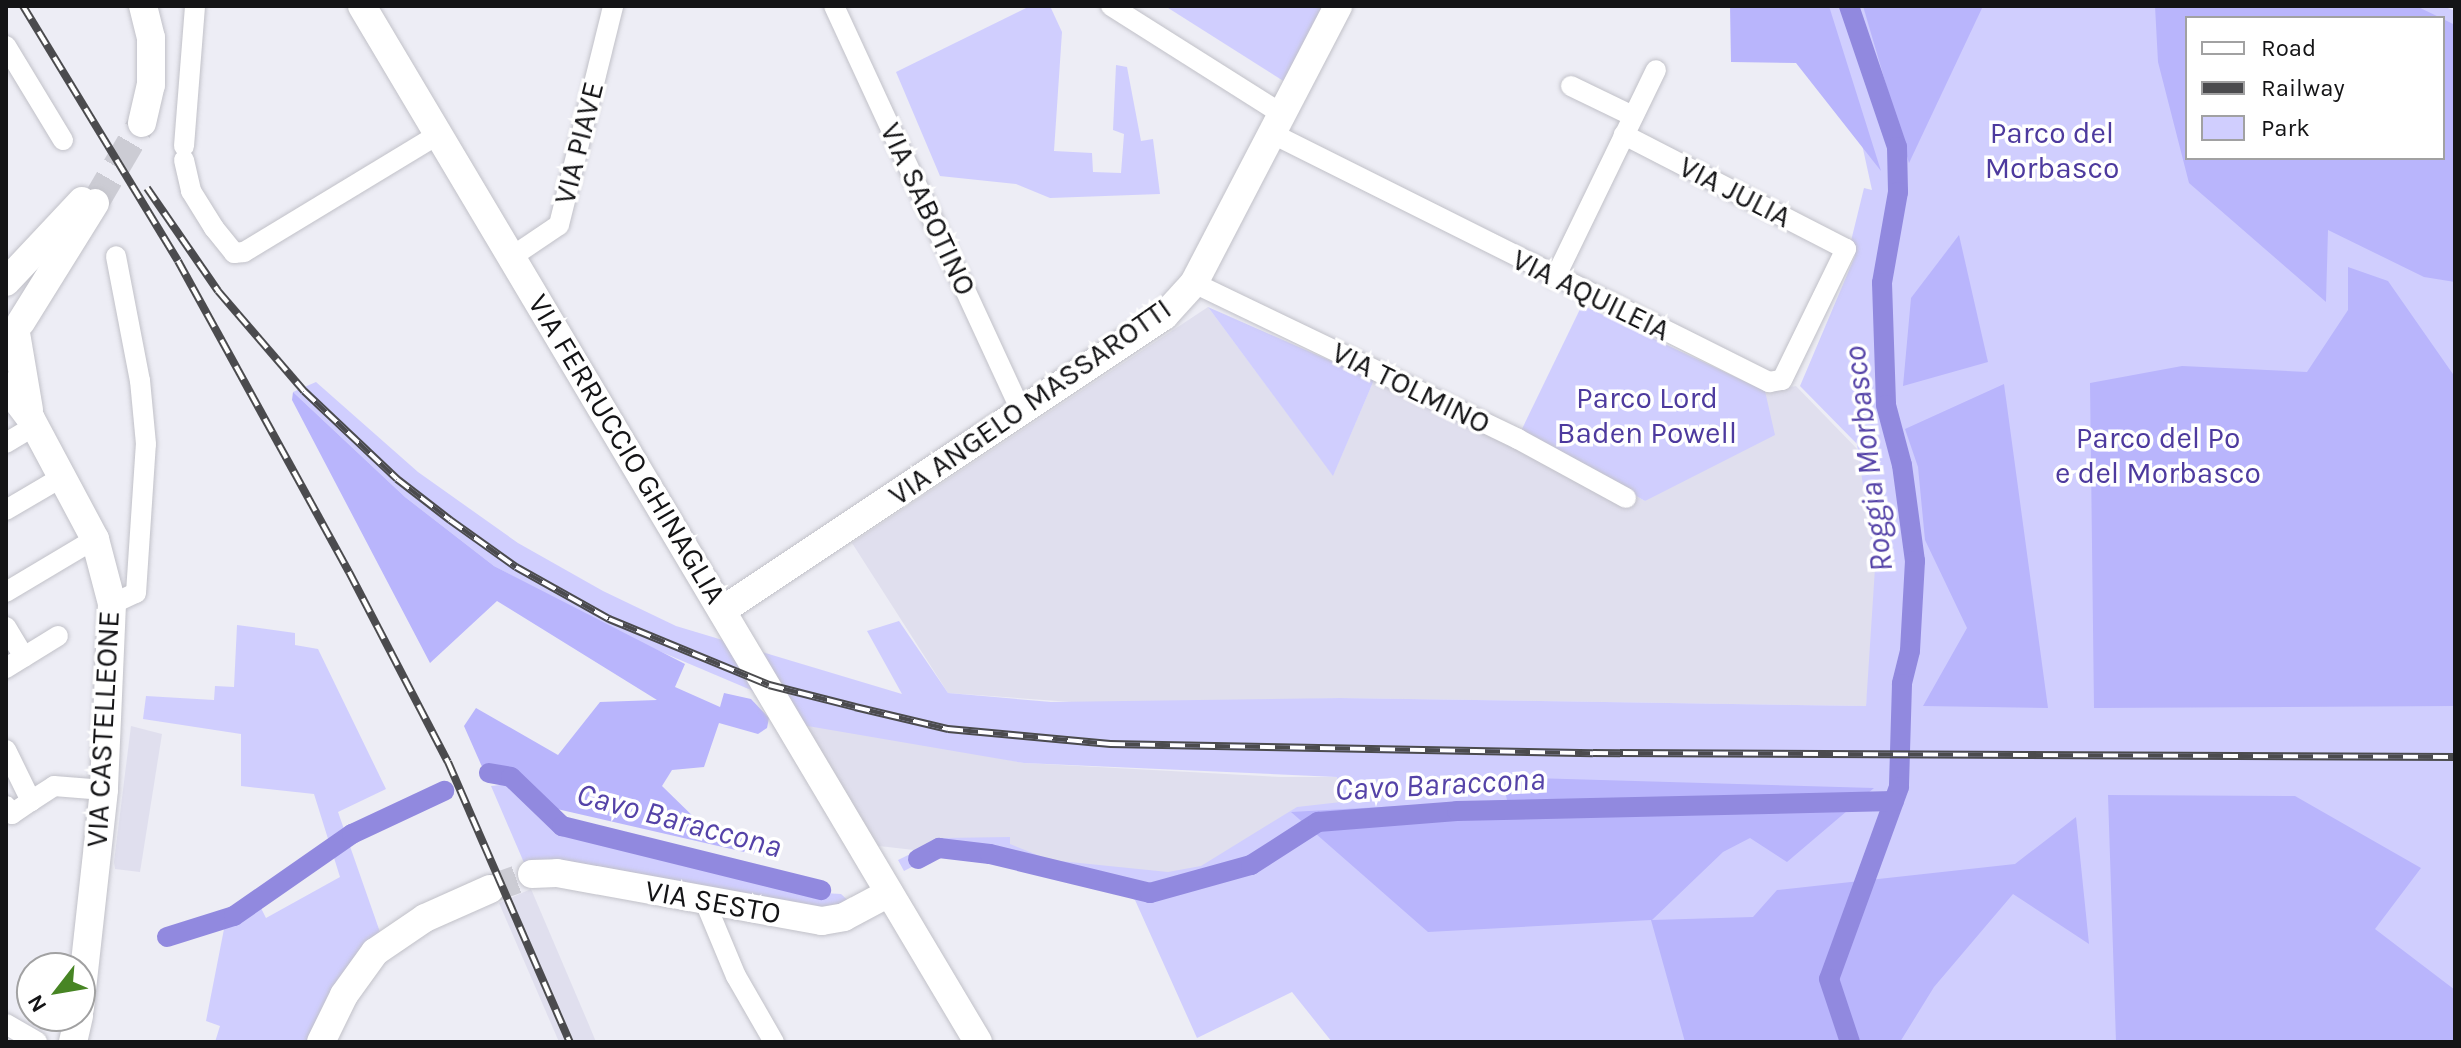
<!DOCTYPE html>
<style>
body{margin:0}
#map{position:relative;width:2461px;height:1048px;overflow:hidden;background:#ededf5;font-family:Karla,sans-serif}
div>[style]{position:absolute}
.built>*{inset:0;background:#e0dfee}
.green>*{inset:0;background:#d0cefe}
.forest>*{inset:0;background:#b9b5fc}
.canal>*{height:20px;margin:-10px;padding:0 10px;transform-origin:10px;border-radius:10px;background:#9189df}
.secondary-tunnel>*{height:28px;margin-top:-14px;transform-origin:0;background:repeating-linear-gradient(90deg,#ccccd4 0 28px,transparent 0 42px)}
.roads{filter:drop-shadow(0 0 2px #c1c1c8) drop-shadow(0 0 2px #c1c1c8)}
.street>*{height:20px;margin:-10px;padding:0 10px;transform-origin:10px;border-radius:10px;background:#fff}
.secondary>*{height:28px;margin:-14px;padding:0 14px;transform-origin:14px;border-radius:14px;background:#fff}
.rail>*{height:8px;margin-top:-4px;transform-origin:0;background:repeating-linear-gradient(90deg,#fff 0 15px,#4b4b4e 0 30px);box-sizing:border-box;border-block:2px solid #4b4b4e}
span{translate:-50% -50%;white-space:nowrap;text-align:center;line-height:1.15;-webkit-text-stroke:7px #fff;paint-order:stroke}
.park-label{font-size:30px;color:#4d3a9e}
.street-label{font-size:30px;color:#141416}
.water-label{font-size:32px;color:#5543a8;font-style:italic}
.frame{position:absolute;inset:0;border:8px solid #141416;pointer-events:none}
.legend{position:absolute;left:2185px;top:16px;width:260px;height:144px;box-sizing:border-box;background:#fff;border:2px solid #a1a1a2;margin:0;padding:10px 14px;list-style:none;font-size:24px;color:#141416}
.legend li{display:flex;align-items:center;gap:16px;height:40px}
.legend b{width:40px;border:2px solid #a1a1a2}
.north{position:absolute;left:16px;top:952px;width:80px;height:80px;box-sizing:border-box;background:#fff;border:2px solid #a1a1a2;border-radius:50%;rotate:239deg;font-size:22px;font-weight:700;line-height:32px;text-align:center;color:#141416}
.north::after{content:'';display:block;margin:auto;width:28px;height:36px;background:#478524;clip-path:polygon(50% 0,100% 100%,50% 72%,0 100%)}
</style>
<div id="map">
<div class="built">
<div style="clip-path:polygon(1208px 307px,1333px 475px,1374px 380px,1521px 431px,1645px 501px,1765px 391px,1796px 386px,1863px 455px,1880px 569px,1866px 706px,1340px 698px,1113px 705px,948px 693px,852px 543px)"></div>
<div style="clip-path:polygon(783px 717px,1024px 763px,1281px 777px,1502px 777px,1164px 888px,1078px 869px,853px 843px)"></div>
<div style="clip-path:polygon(131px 726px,162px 734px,140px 872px,115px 869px,114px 862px)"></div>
<div style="clip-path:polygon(531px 889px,589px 1025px,596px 1042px,559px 1042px,499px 903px)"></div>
</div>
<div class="green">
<div style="clip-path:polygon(1030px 6px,1050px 6px,1062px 32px,1054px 151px,1092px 153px,1093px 172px,1121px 173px,1124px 134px,1113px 130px,1116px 65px,1127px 67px,1141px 141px,1153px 139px,1160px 194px,1050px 198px,1016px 184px,940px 176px,896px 72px)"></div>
<div style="clip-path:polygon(1165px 6px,1323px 6px,1285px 82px)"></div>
<div style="clip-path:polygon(evenodd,1820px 6px,2443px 6px,2455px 11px,2455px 1042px,1332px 1042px,1292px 992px,1197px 1038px,1135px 900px,1112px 888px,943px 851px,904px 871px,898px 860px,943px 838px,1010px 837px,1010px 844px,1050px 860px,1168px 872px,1201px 866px,1297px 807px,1341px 802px,1337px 777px,1024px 763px,790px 723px,751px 690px,626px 637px,494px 566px,405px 497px,293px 392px,316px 382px,418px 472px,518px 543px,603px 591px,676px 626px,902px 694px,867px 631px,899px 621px,948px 693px,1051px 702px,1340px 698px,1866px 706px,1875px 568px,1857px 444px,1800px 386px,1855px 256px,1851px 241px,1864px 188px,1872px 190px,1851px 94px,1820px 6px,2187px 18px,2443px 18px,2443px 158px,2187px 158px,2187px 18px)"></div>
<div style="clip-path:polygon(1582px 305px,1765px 391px,1775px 435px,1645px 501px,1521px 431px)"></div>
<div style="clip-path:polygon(1208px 307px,1374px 380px,1333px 476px)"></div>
<div style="clip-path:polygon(237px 625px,295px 633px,295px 645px,318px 649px,386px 789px,338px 812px,381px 935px,308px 1042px,215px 1042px,220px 1026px,206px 1021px,224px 929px,260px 906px,266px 918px,340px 877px,314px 794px,241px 786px,241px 734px,143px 719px,146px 696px,214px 700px,215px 686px,234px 687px)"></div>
<div style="clip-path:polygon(511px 784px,564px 836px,806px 892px,841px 894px,854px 906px,819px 914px,525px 865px,491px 786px)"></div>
</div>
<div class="forest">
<div style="clip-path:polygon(1730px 6px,1829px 6px,1881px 171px,1796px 63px,1731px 62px)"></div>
<div style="clip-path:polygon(1863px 6px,1983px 6px,1909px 163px)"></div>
<div style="clip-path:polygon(2155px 6px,2416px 6px,2441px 18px,2187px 18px,2187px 158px,2443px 158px,2443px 19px,2455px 25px,2455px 282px,2424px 277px,2328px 230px,2326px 302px,2189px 183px,2158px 62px)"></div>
<div style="clip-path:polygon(1959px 235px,1988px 362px,1903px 386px,1911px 298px)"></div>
<div style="clip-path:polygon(2348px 267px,2388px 281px,2455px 377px,2455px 706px,2094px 708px,2090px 383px,2182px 366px,2307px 372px,2348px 310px)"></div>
<div style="clip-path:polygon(2004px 384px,2048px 708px,1923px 706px,1967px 628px,1925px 540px,1918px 467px,1905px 429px)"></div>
<div style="clip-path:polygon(293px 392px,405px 497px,494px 566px,685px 664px,675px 687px,720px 707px,724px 693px,751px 699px,769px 718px,767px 728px,758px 734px,719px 723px,704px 767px,672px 770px,662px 786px,703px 826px,747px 840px,771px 858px,557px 809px,517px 771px,483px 769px,464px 726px,476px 708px,558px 755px,600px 702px,657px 700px,497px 601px,430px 663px,292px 400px)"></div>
<div style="clip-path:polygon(1502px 777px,1874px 788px,1787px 862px,1750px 838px,1723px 852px,1652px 920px,1753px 917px,1777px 890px,2015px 864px,2076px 817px,2089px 944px,2013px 894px,1934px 987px,1900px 1042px,1685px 1042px,1651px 920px,1428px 932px,1291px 812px,1507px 800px)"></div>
<div style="clip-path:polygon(2108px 795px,2295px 796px,2421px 868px,2375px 929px,2455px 990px,2455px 1042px,2116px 1042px)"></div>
</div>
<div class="canal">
<div style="left:1849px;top:6px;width:149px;rotate:71.2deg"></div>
<div style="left:1897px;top:147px;width:45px;rotate:88.7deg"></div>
<div style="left:1898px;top:192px;width:92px;rotate:100deg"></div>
<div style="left:1882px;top:283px;width:122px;rotate:88.1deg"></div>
<div style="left:1886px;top:405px;width:62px;rotate:75.1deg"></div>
<div style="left:1902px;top:465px;width:97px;rotate:82.3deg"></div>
<div style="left:1915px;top:561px;width:90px;rotate:93.2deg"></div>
<div style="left:1910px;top:651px;width:34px;rotate:104deg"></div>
<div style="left:1902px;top:684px;width:103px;rotate:91.7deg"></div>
<div style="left:1899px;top:787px;width:204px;rotate:110deg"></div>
<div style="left:1829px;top:979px;width:66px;rotate:71.6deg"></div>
<div style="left:489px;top:773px;width:22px;rotate:10deg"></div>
<div style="left:511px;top:777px;width:71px;rotate:43.9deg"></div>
<div style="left:562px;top:826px;width:267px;rotate:13.9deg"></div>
<div style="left:918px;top:859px;width:24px;rotate:-28deg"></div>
<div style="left:939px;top:848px;width:51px;rotate:6.7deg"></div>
<div style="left:990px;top:854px;width:165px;rotate:13.7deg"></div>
<div style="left:1150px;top:893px;width:105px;rotate:-15.5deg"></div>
<div style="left:1251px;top:865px;width:80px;rotate:-32.7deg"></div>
<div style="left:1318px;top:822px;width:139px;rotate:-4.5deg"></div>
<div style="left:1457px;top:811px;width:437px;rotate:-1.3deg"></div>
<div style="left:167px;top:937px;width:70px;rotate:-17.4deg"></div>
<div style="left:234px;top:916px;width:144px;rotate:-34.8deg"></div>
<div style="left:352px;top:834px;width:102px;rotate:-25.1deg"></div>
</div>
<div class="secondary-tunnel">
<div style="left:95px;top:203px;width:93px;rotate:-59.6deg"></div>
<div style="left:490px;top:889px;width:45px;rotate:-19.7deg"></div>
</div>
<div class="roads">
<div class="street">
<div style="left:834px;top:6px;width:447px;rotate:65.2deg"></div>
<div style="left:1111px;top:6px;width:202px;rotate:32.3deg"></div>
<div style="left:6px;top:46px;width:110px;rotate:58.8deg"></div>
<div style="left:1571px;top:86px;width:69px;rotate:25.8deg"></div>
<div style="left:1273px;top:134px;width:555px;rotate:26.57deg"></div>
<div style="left:1769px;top:382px;width:13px;rotate:-9deg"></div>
<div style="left:1782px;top:380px;width:146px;rotate:-64deg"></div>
<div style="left:1846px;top:249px;width:250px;rotate:-152.8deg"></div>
<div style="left:184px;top:146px;width:140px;rotate:-85.5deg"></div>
<div style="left:184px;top:160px;width:32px;rotate:77deg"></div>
<div style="left:191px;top:191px;width:44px;rotate:58.1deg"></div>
<div style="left:214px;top:228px;width:32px;rotate:51deg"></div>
<div style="left:234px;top:253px;width:10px;rotate:-6deg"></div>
<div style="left:244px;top:252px;width:228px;rotate:-31.2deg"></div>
<div style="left:513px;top:256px;width:55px;rotate:-34deg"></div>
<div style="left:559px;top:225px;width:226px;rotate:-76.1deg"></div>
<div style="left:1555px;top:278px;width:231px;rotate:-64.1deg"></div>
<div style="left:1194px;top:283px;width:360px;rotate:25.7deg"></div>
<div style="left:1518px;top:439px;width:123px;rotate:28.6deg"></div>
<div style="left:6px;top:443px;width:33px;rotate:-31deg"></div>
<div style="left:6px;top:510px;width:65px;rotate:-30.5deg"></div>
<div style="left:6px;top:592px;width:104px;rotate:-30.8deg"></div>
<div style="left:112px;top:604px;width:26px;rotate:-25deg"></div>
<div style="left:136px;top:593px;width:149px;rotate:-86.2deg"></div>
<div style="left:146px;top:444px;width:63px;rotate:-95.4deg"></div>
<div style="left:140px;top:381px;width:127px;rotate:-100.9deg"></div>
<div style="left:6px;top:627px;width:35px;rotate:59deg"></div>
<div style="left:6px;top:668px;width:61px;rotate:-31.6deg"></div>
<div style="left:6px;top:750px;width:57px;rotate:63.9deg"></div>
<div style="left:31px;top:801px;width:23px;rotate:146deg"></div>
<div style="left:12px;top:814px;width:10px;rotate:-127deg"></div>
<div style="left:31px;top:801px;width:27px;rotate:-33deg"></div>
<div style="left:54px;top:786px;width:50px;rotate:4.6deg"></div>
<div style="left:705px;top:902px;width:80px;rotate:67.3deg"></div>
<div style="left:736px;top:976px;width:76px;rotate:60.1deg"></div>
<div style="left:6px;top:1024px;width:36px;rotate:30deg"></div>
</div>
<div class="secondary">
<div style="left:362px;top:6px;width:1205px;rotate:59.26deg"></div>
<div style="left:142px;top:123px;width:39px;rotate:-77deg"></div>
<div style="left:151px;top:85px;width:47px;rotate:-90deg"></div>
<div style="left:151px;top:38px;width:33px;rotate:-104deg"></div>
<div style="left:6px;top:282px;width:111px;rotate:-46.8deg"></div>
<div style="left:21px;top:322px;width:140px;rotate:-58.1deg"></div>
<div style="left:16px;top:333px;width:78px;rotate:80.4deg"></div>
<div style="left:6px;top:386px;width:41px;rotate:52.9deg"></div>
<div style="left:31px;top:419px;width:136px;rotate:61.9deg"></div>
<div style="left:95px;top:539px;width:67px;rotate:75.3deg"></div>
<div style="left:112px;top:604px;width:186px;rotate:92.5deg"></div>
<div style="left:104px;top:790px;width:220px;rotate:96.3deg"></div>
<div style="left:723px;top:610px;width:530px;rotate:-33.69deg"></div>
<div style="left:1164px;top:316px;width:45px;rotate:-47.7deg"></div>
<div style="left:1194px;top:283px;width:312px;rotate:-62.5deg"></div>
<div style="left:532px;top:874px;width:25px;rotate:-2deg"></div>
<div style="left:557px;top:873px;width:269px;rotate:10.3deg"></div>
<div style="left:822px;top:921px;width:22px;rotate:-10deg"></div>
<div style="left:844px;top:917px;width:51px;rotate:-28.1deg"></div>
<div style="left:73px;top:1042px;width:27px;rotate:-77deg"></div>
<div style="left:321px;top:1042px;width:52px;rotate:-63.9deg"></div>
<div style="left:344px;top:995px;width:53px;rotate:-54.2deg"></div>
<div style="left:375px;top:952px;width:60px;rotate:-34.2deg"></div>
<div style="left:425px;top:918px;width:71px;rotate:-24deg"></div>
</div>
</div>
<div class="rail">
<div style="left:23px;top:6px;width:298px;rotate:58.7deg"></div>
<div style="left:178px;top:261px;width:355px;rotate:61.2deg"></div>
<div style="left:349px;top:572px;width:214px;rotate:62.5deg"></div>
<div style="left:448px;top:762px;width:305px;rotate:66.5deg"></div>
<div style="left:147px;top:188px;width:125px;rotate:55.4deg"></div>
<div style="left:218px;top:291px;width:132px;rotate:49.3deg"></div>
<div style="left:304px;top:391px;width:128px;rotate:43.4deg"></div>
<div style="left:397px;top:479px;width:67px;rotate:37.7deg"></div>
<div style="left:450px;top:520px;width:81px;rotate:35.5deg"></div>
<div style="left:516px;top:567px;width:107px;rotate:29.2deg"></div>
<div style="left:609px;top:619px;width:173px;rotate:22.4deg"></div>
<div style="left:769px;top:685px;width:89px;rotate:14.3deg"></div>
<div style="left:855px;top:707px;width:96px;rotate:13.3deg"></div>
<div style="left:948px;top:729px;width:163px;rotate:5.3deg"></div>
<div style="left:1110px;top:744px;width:483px;rotate:1.1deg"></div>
<div style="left:1593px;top:753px;width:862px;rotate:0.27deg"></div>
</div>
<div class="park-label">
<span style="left:2052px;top:150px">Parco del<br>Morbasco</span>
<span style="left:1647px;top:415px">Parco Lord<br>Baden Powell</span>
<span style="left:2158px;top:455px">Parco del Po<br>e del Morbasco</span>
</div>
<div class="street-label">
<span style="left:579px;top:143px;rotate:-76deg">VIA PIAVE</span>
<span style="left:1735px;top:192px;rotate:27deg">VIA JULIA</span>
<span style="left:928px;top:209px;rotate:65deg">VIA SABOTINO</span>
<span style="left:1591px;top:295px;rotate:26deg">VIA AQUILEIA</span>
<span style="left:1411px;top:388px;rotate:26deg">VIA TOLMINO</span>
<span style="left:1030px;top:402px;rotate:-35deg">VIA ANGELO MASSAROTTI</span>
<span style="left:627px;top:449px;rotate:59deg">VIA FERRUCCIO GHINAGLIA</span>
<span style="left:103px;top:729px;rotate:-87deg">VIA CASTELLEONE</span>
<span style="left:713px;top:902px;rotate:10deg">VIA SESTO</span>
</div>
<div class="water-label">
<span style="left:1869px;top:459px;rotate:-97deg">Roggia Morbasco</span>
<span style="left:1440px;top:785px;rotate:-3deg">Cavo Baraccona</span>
<span style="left:679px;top:821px;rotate:15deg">Cavo Baraccona</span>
</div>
<div class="frame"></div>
<ul class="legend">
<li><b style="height:10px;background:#fff"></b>Road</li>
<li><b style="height:10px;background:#4b4b4e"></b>Railway</li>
<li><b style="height:22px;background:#d0cefe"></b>Park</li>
</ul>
<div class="north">N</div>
</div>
